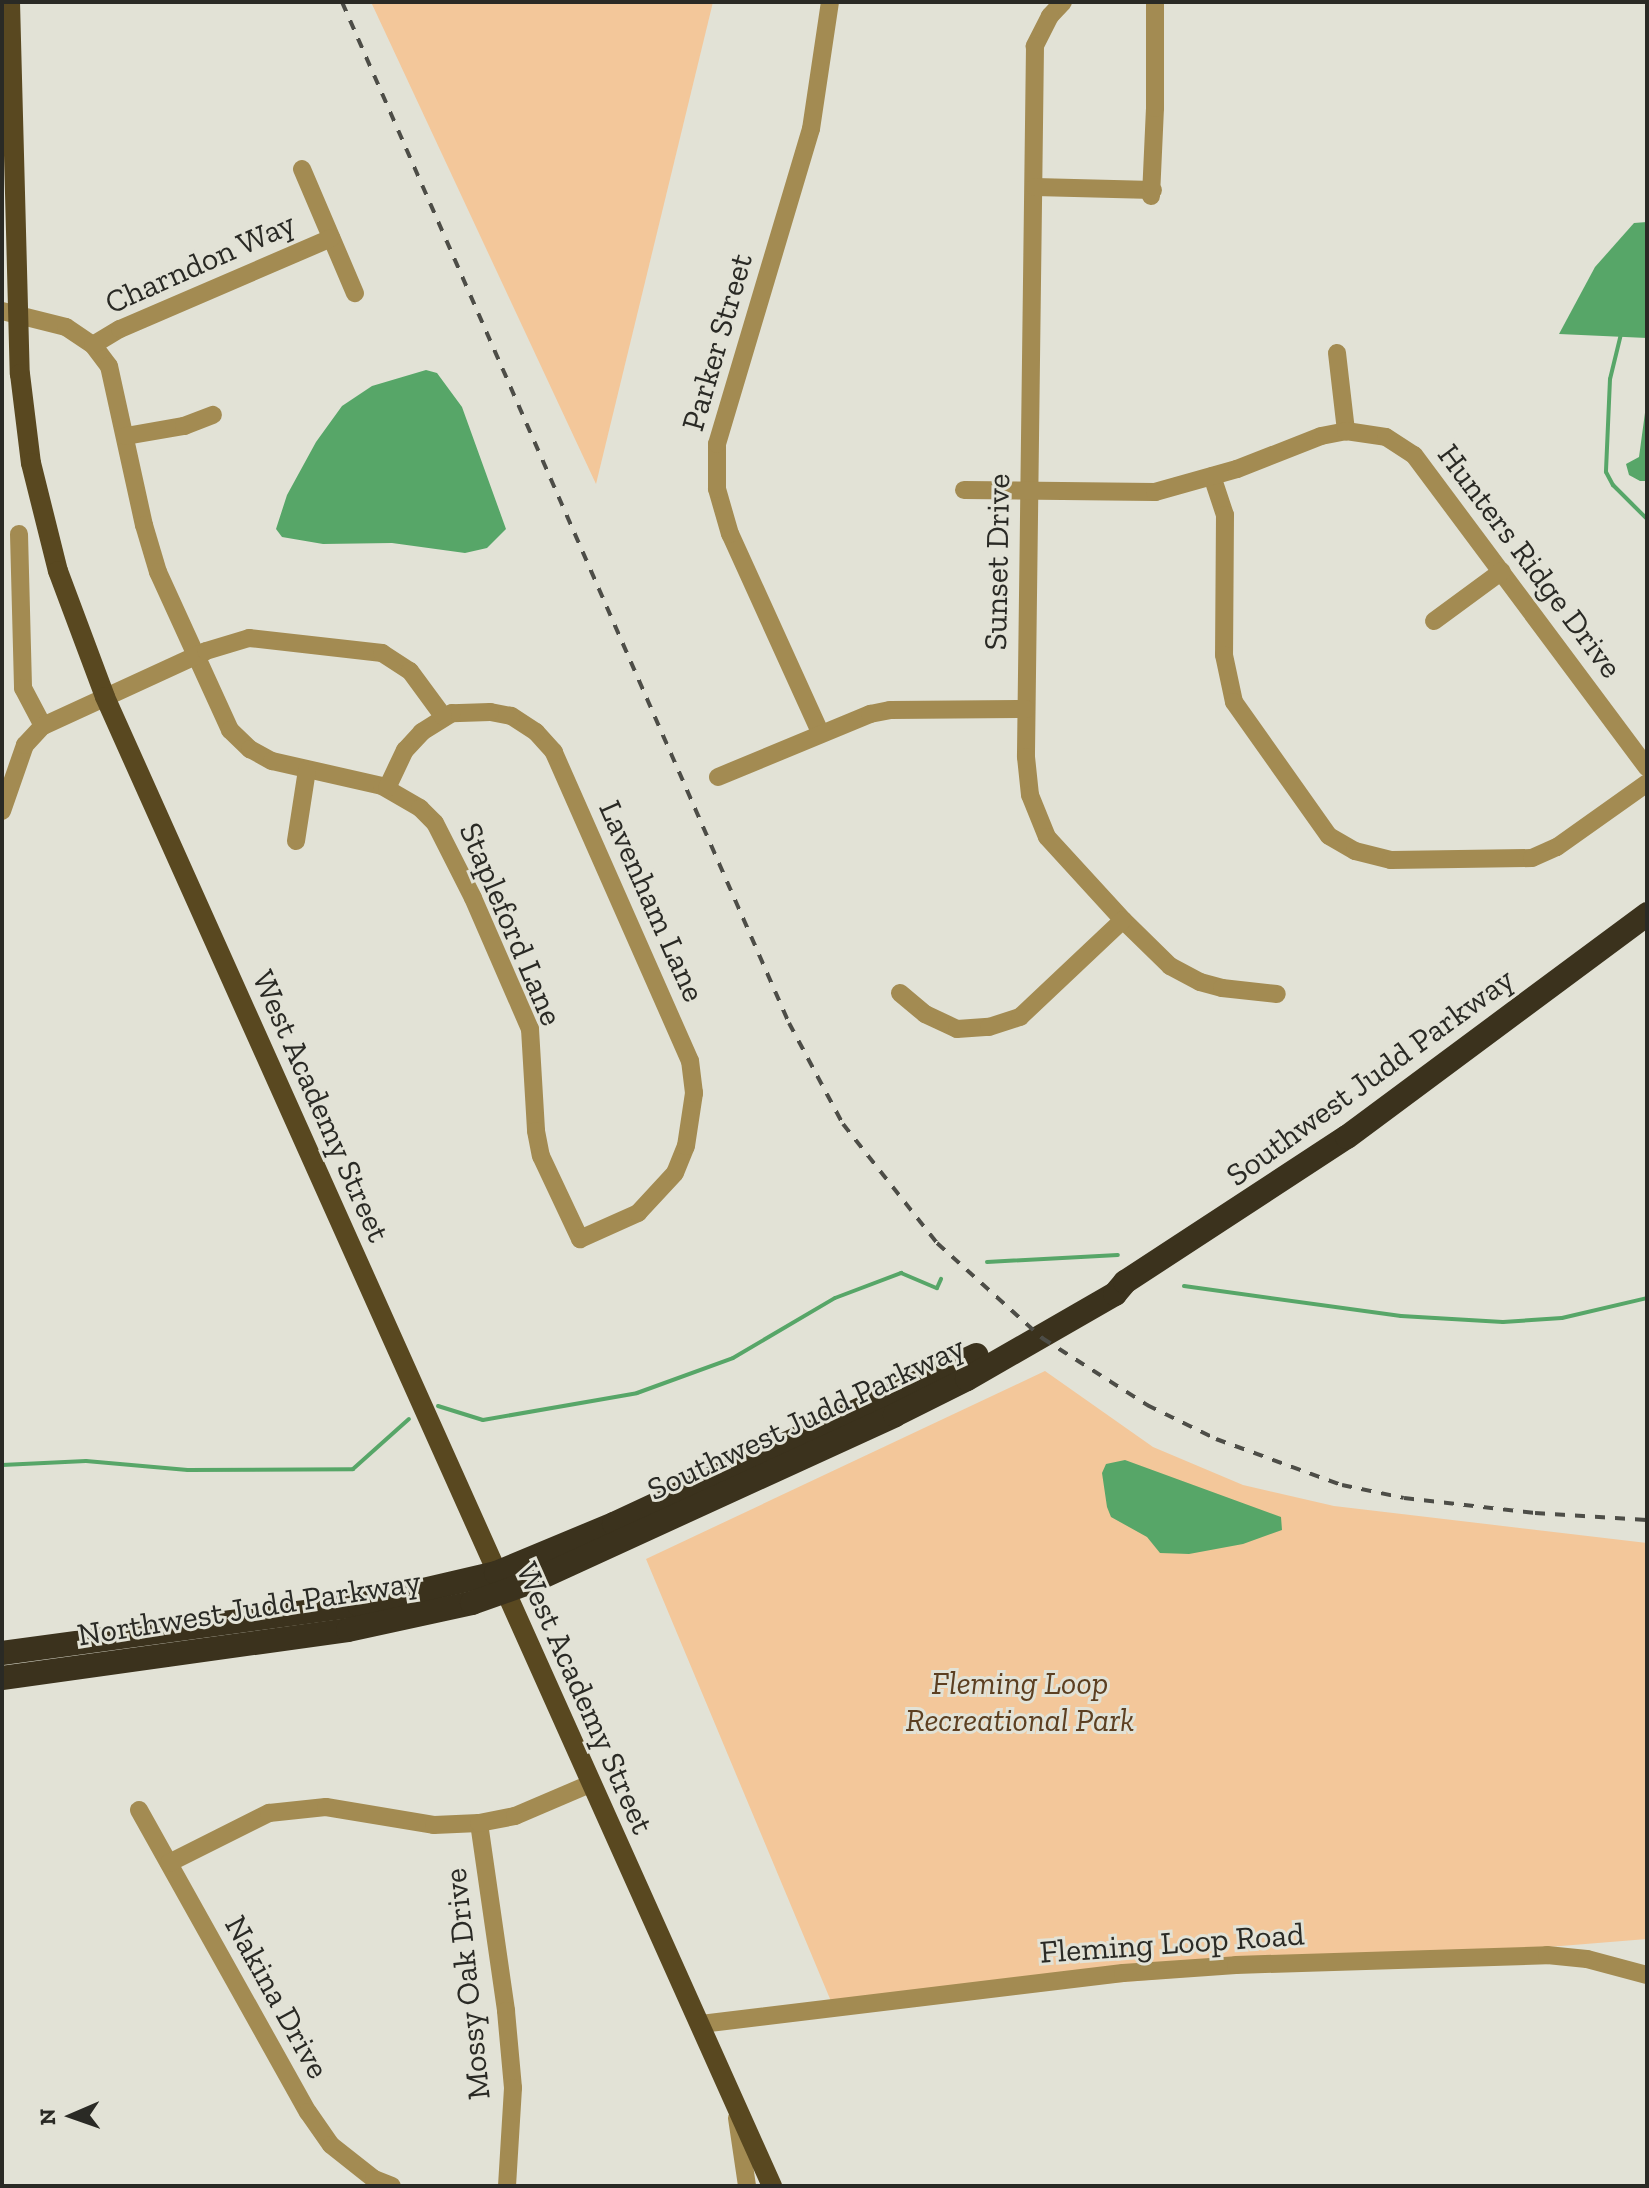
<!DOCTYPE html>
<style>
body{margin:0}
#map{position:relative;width:1649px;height:2188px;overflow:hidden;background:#e2e2d6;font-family:"Zilla Slab",serif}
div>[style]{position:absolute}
.green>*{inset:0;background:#f3c79a}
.water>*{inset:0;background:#57a668}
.stream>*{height:4px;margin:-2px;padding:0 2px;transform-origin:2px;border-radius:2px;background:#57a668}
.minor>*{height:18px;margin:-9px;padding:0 9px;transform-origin:9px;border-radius:9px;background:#a38b52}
.major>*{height:20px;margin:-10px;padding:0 10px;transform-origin:10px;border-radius:10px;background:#594820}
.highway>*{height:24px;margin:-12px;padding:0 12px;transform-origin:12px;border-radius:12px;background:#3b321d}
.rail>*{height:4px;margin-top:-2px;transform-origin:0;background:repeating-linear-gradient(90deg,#4d4d47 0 10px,transparent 0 20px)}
span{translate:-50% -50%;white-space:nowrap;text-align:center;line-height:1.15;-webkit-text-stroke:6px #e2e2d6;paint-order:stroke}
.street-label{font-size:32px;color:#2a2a25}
.park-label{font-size:32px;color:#5c3f21;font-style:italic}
.frame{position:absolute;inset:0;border:4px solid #2a2a25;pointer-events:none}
.north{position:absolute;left:32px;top:2076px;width:80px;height:80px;-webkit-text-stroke:6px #e2e2d6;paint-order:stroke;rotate:268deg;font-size:22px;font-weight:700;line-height:32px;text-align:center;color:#2a2a25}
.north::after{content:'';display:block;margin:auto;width:28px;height:36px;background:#2a2a25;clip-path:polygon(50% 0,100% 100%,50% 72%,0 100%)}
</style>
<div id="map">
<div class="green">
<div style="clip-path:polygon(371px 2px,713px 2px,596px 484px)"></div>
<div style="clip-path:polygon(1045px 1371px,1153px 1447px,1243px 1485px,1334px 1506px,1647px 1543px,1647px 1939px,833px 2006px,646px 1559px)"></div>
</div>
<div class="water">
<div style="clip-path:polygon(1647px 222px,1647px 338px,1559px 334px,1595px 267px,1634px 223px)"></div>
<div style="clip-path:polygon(426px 370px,437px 373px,462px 407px,506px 529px,487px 548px,465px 553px,392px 543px,323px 544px,282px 537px,276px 529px,287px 495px,316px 442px,342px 406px,372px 386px)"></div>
<div style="clip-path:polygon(1647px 398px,1647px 481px,1640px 481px,1629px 475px,1626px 464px,1639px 457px)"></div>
<div style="clip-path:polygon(1125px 1460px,1281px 1517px,1282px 1530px,1243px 1544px,1189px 1554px,1160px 1553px,1147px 1537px,1111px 1517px,1107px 1507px,1102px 1473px,1106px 1464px)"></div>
</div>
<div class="stream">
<div style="left:1621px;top:334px;width:46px;rotate:103.7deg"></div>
<div style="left:1610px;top:379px;width:93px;rotate:92.5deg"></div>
<div style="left:1606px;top:472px;width:15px;rotate:62deg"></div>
<div style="left:1613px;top:485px;width:48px;rotate:45deg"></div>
<div style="left:987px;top:1262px;width:131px;rotate:-3.1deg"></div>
<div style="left:1184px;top:1286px;width:219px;rotate:7.9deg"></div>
<div style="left:1401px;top:1316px;width:102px;rotate:3.4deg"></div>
<div style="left:1503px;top:1322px;width:59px;rotate:-3.9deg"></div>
<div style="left:1562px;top:1318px;width:87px;rotate:-13.2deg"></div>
<div style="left:438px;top:1406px;width:47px;rotate:17.3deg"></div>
<div style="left:483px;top:1420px;width:156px;rotate:-9.9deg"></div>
<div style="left:637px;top:1393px;width:102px;rotate:-20deg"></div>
<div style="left:733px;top:1358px;width:118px;rotate:-30.5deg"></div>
<div style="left:835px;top:1298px;width:71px;rotate:-20.7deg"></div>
<div style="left:901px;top:1273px;width:39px;rotate:23deg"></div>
<div style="left:937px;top:1288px;width:10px;rotate:-66deg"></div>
<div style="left:2px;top:1465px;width:84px;rotate:-2.7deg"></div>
<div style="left:86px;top:1461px;width:102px;rotate:5deg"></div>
<div style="left:188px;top:1470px;width:165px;rotate:-0.3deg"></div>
<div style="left:353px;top:1469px;width:75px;rotate:-41.8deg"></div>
</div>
<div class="minor">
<div style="left:1063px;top:2px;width:19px;rotate:133deg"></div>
<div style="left:1050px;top:16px;width:34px;rotate:117deg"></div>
<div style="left:1035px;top:46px;width:711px;rotate:90.73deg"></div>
<div style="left:1026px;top:757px;width:38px;rotate:84deg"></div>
<div style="left:1030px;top:795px;width:45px;rotate:68deg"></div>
<div style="left:1047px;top:837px;width:113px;rotate:47.5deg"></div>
<div style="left:1123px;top:920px;width:66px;rotate:44.4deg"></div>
<div style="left:1170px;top:966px;width:34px;rotate:28deg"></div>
<div style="left:1200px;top:982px;width:23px;rotate:15deg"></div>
<div style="left:1222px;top:988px;width:55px;rotate:6.2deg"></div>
<div style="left:302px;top:169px;width:135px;rotate:66.9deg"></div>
<div style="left:1035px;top:187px;width:118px;rotate:1.5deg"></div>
<div style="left:1151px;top:196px;width:88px;rotate:-87.4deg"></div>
<div style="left:1155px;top:108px;width:106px;rotate:-90deg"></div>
<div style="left:2px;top:311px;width:66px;rotate:14deg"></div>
<div style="left:66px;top:327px;width:32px;rotate:34deg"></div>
<div style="left:93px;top:345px;width:26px;rotate:53deg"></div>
<div style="left:109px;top:366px;width:163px;rotate:77.6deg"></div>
<div style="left:144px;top:525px;width:49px;rotate:73.4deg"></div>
<div style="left:158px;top:572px;width:174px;rotate:65.5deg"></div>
<div style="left:230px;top:730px;width:28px;rotate:44deg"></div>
<div style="left:250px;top:749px;width:25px;rotate:29deg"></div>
<div style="left:272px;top:761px;width:113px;rotate:12.8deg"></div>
<div style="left:382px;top:786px;width:44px;rotate:30.1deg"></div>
<div style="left:420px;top:808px;width:21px;rotate:45deg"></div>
<div style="left:435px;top:823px;width:84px;rotate:63.1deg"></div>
<div style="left:473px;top:898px;width:143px;rotate:66.5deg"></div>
<div style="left:530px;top:1029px;width:102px;rotate:86.6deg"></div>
<div style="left:536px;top:1131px;width:25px;rotate:79deg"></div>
<div style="left:541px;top:1156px;width:92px;rotate:64.8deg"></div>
<div style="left:580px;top:1239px;width:64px;rotate:-24.1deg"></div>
<div style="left:638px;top:1213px;width:54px;rotate:-47.2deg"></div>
<div style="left:675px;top:1173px;width:29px;rotate:-68deg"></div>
<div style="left:686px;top:1146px;width:54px;rotate:-81.4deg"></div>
<div style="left:694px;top:1093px;width:32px;rotate:-97deg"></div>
<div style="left:690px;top:1061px;width:338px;rotate:-113.8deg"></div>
<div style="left:554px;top:752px;width:27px;rotate:-132deg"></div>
<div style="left:536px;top:732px;width:30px;rotate:-147deg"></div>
<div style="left:511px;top:716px;width:21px;rotate:-169deg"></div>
<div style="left:490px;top:712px;width:38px;rotate:178deg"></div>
<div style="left:452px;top:713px;width:36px;rotate:148deg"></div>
<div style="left:422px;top:732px;width:25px;rotate:133deg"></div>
<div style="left:405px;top:750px;width:42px;rotate:115.3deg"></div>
<div style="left:93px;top:345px;width:31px;rotate:-31deg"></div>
<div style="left:120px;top:329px;width:230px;rotate:-23.3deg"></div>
<div style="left:1337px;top:353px;width:79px;rotate:83.4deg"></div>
<div style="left:126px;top:436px;width:59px;rotate:-9.8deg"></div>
<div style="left:184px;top:426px;width:31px;rotate:-21deg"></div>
<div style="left:1212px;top:476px;width:41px;rotate:71.6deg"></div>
<div style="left:1225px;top:515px;width:140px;rotate:90.4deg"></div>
<div style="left:1224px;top:655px;width:48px;rotate:78deg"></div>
<div style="left:1234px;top:702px;width:164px;rotate:54.7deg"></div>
<div style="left:1329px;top:836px;width:30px;rotate:30deg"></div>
<div style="left:1355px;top:851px;width:37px;rotate:14deg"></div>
<div style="left:1391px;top:860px;width:141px;rotate:-0.8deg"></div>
<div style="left:1532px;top:858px;width:27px;rotate:-24deg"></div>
<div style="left:1557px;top:847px;width:110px;rotate:-35.4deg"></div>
<div style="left:964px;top:490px;width:191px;rotate:0.6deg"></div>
<div style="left:1155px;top:492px;width:85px;rotate:-15.7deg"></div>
<div style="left:1237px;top:469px;width:90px;rotate:-21.4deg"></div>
<div style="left:1321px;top:436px;width:25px;rotate:-11deg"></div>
<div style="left:1346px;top:431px;width:40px;rotate:8.5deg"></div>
<div style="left:1386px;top:437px;width:33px;rotate:33deg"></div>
<div style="left:1414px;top:455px;width:390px;rotate:53.3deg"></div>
<div style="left:19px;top:534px;width:154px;rotate:88.5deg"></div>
<div style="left:23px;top:688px;width:43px;rotate:62.2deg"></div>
<div style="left:1434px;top:621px;width:84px;rotate:-36.3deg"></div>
<div style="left:820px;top:732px;width:217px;rotate:-114.4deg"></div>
<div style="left:730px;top:534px;width:47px;rotate:-106.1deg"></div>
<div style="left:717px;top:489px;width:45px;rotate:-90deg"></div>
<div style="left:717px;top:444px;width:329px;rotate:-73.4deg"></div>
<div style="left:811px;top:129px;width:128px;rotate:-81.5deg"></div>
<div style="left:718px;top:777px;width:165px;rotate:-22.5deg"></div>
<div style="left:870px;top:714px;width:20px;rotate:-11deg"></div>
<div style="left:890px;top:710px;width:136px;rotate:-0.4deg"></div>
<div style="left:2px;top:811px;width:70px;rotate:-70.8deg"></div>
<div style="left:25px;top:745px;width:26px;rotate:-47deg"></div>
<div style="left:43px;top:726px;width:179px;rotate:-24.7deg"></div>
<div style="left:206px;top:651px;width:45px;rotate:-16.8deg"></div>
<div style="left:249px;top:638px;width:134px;rotate:6.4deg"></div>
<div style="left:382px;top:653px;width:33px;rotate:33deg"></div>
<div style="left:410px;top:671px;width:56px;rotate:53.7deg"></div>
<div style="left:296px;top:841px;width:72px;rotate:-81.2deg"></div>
<div style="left:900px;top:993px;width:33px;rotate:40deg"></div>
<div style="left:925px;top:1014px;width:35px;rotate:25deg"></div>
<div style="left:957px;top:1029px;width:32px;rotate:-4deg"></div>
<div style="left:989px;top:1027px;width:33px;rotate:-18deg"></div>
<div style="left:1020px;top:1017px;width:141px;rotate:-43.3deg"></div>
<div style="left:139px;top:1810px;width:346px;rotate:60.8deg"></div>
<div style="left:308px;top:2112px;width:40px;rotate:55.1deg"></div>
<div style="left:331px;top:2145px;width:55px;rotate:38.3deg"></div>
<div style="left:374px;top:2179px;width:19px;rotate:21deg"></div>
<div style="left:479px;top:1823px;width:190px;rotate:81.8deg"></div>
<div style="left:506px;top:2011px;width:77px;rotate:84.8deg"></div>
<div style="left:513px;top:2088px;width:98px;rotate:93.5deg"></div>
<div style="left:169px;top:1863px;width:112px;rotate:-26.6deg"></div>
<div style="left:269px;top:1813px;width:57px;rotate:-6deg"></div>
<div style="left:326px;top:1807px;width:109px;rotate:9.5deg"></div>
<div style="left:434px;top:1825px;width:45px;rotate:-2.5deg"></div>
<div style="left:479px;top:1823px;width:37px;rotate:-11deg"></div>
<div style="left:515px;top:1816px;width:82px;rotate:-23.1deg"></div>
<div style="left:701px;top:2024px;width:425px;rotate:-6.9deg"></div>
<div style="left:1123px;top:1973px;width:113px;rotate:-4deg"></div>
<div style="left:1236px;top:1965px;width:311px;rotate:-1.8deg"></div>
<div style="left:1547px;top:1955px;width:40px;rotate:5.7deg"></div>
<div style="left:1587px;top:1959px;width:62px;rotate:14.9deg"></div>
<div style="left:737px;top:2118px;width:69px;rotate:81.6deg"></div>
</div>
<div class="major">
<div style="left:10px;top:2px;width:372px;rotate:88.5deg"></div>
<div style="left:20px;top:374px;width:90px;rotate:83deg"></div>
<div style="left:31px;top:463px;width:111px;rotate:76deg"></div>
<div style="left:58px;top:571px;width:134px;rotate:69.5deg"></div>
<div style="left:105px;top:697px;width:1632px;rotate:65.87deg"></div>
</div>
<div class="highway">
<div style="left:2px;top:1653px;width:360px;rotate:-7.7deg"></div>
<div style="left:359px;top:1605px;width:141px;rotate:-13.1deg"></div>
<div style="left:496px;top:1573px;width:128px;rotate:-22.6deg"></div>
<div style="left:614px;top:1524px;width:400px;rotate:-25deg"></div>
<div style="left:2px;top:1678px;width:349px;rotate:-7.9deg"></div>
<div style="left:348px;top:1630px;width:127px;rotate:-12.3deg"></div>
<div style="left:472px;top:1603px;width:63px;rotate:-19.6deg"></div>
<div style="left:531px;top:1582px;width:400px;rotate:-24.6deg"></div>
<div style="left:895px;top:1415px;width:80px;rotate:-26.6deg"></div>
<div style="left:967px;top:1379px;width:171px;rotate:-29.9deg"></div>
<div style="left:1115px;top:1294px;width:16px;rotate:-50deg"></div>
<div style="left:1125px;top:1282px;width:265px;rotate:-33.2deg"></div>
<div style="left:1347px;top:1137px;width:374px;rotate:-36.6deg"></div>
</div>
<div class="rail">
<div style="left:342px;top:2px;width:1115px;rotate:66.36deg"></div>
<div style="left:789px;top:1023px;width:115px;rotate:61.9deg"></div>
<div style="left:843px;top:1124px;width:152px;rotate:51.7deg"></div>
<div style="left:937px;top:1243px;width:142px;rotate:42.1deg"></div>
<div style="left:1042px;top:1338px;width:125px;rotate:32.5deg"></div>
<div style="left:1147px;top:1405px;width:77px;rotate:26.2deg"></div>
<div style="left:1216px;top:1439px;width:134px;rotate:20.1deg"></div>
<div style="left:1342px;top:1485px;width:63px;rotate:11.8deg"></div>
<div style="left:1404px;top:1498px;width:132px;rotate:6.5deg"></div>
<div style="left:1535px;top:1513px;width:112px;rotate:3.6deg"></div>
</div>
<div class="street-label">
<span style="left:200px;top:263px;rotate:-24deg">Charndon Way</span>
<span style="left:717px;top:342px;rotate:-74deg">Parker Street</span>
<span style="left:1530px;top:561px;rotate:53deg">Hunters Ridge Drive</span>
<span style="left:997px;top:562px;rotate:-89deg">Sunset Drive</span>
<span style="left:652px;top:901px;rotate:66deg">Lavenham Lane</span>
<span style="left:511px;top:924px;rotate:67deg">Stapleford Lane</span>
<span style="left:1370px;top:1077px;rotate:-36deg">Southwest Judd Parkway</span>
<span style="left:321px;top:1106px;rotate:66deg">West Academy Street</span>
<span style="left:806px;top:1418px;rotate:-25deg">Southwest Judd Parkway</span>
<span style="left:249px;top:1608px;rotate:-9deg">Northwest Judd Parkway</span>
<span style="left:585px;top:1698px;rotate:66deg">West Academy Street</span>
<span style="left:1172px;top:1943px;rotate:-4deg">Fleming Loop Road</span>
<span style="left:467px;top:1984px;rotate:-96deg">Mossy Oak Drive</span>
<span style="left:277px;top:1997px;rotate:61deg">Nakina Drive</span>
</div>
<div class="park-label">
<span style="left:1020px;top:1702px">Fleming Loop<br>Recreational Park</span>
</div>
<div class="frame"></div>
<div class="north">N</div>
</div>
